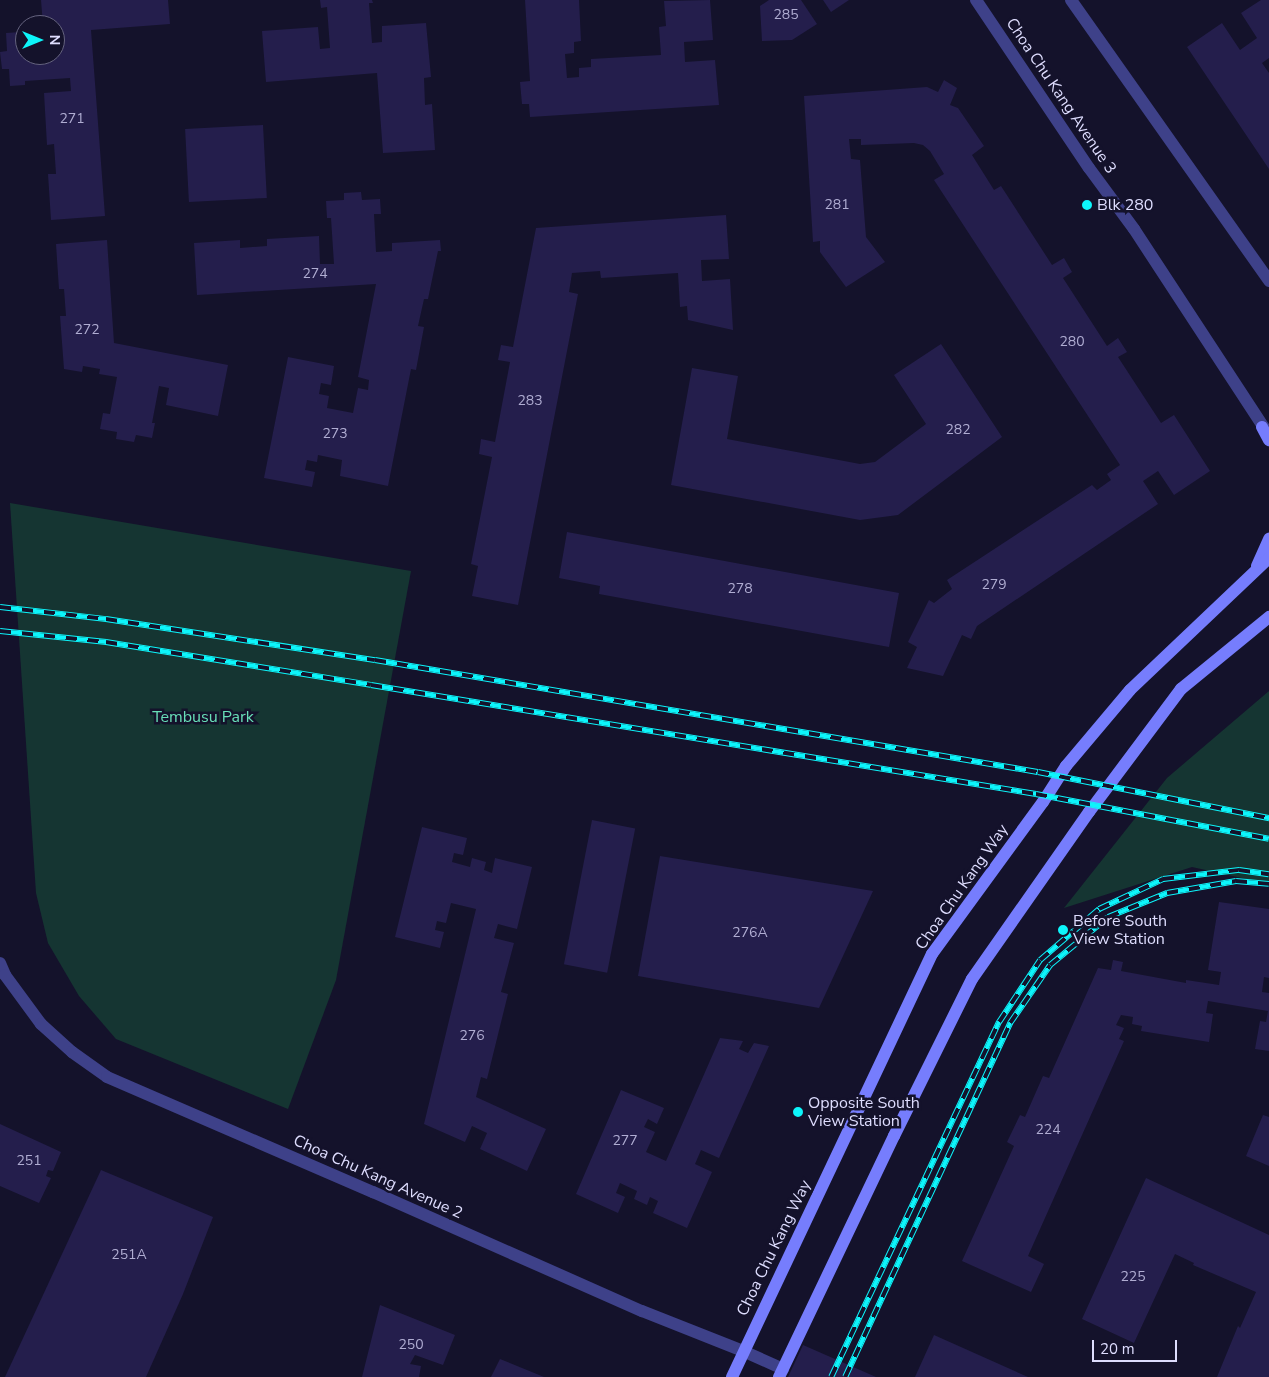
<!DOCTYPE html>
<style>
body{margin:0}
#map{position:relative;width:1269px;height:1377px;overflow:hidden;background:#14122b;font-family:"Nunito Sans",sans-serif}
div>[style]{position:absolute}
.green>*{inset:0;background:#153532}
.building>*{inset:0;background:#241e4c;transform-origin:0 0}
.minor>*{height:12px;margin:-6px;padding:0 6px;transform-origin:6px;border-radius:6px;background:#3e4189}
.tertiary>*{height:12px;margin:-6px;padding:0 6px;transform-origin:6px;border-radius:6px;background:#3e4189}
.secondary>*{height:12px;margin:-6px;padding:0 6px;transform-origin:6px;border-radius:6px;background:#767dfd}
.rail>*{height:5.5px;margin-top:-2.75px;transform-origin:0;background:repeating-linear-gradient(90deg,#14122b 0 11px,#0df5fb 0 22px);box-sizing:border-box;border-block:1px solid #0df5fb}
.dots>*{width:14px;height:14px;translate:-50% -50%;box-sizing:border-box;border:2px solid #14122b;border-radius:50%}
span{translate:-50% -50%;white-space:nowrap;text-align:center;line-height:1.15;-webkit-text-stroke:5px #14122b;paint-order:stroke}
.number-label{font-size:14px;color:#b0add2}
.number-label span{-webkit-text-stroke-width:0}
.street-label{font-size:16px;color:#deddfe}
.poi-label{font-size:16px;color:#deddfe}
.left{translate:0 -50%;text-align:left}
.park-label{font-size:16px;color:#68dfb8}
.north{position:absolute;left:15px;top:15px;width:50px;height:50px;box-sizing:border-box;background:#14122b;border:1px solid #65637f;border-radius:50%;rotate:90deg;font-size:14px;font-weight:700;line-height:20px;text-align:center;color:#deddfe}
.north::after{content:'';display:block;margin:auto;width:18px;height:22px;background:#0df5fb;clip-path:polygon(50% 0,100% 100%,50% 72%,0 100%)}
.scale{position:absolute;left:1092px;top:1340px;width:85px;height:22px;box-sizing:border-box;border:2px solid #deddfe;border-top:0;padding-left:6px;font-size:15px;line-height:18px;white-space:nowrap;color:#deddfe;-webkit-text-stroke:4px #14122b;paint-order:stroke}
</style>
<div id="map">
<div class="green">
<div style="clip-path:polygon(10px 503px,411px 571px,336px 980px,288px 1109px,116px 1039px,79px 996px,48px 943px,36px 893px)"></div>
<div style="clip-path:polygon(1269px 691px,1269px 884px,1192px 867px,1064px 908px,1167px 778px)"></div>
</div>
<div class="building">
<div style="clip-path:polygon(41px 0,168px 0,170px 24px,91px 30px,105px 216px,51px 220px,48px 174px,56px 174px,54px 144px,47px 145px,44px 93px,71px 91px,70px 78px,25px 81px,25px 85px,10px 86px,9px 69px,2px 69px,0 52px,7px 51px,6px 33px,21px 32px,22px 37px,25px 37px,25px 55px,55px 55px,55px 35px,59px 34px,58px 24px,43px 25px)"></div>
<div style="clip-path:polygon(320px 0,372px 0,373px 3px,369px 3px,372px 43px,382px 42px,382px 26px,426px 23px,431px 77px,424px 78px,425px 105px,432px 104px,435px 150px,383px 153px,377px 73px,266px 82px,262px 31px,318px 27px,320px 49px,330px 48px,327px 7px,321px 8px)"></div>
<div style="clip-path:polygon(525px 0,579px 0,581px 41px,574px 42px,574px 53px,565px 54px,567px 78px,579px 77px,579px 68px,591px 67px,591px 59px,661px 55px,659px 27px,666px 26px,664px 1px,710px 0,713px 40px,684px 42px,685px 62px,715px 60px,719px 105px,530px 117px,529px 104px,522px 104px,520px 82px,530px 81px)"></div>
<div style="clip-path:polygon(769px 0,801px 0,817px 24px,792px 40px,762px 41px,760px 6px)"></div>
<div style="clip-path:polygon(823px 0,849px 0,831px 12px)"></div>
<div style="clip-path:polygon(1261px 0,1269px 0,1269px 58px,1262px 63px,1269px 73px,1269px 169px,1187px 47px,1222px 23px,1240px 50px,1257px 38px,1241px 13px)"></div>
<div style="clip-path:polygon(944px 80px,957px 88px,950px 105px,958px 108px,984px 146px,972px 155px,994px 190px,1001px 186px,1052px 265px,1064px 258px,1072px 272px,1063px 278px,1107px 346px,1118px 338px,1127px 352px,1118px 357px,1161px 423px,1174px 415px,1210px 471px,1174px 495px,1158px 471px,1143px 481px,1158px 504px,977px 626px,971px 639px,962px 635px,943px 676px,907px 668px,917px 647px,908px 642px,929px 600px,934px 603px,952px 589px,947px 580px,1092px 485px,1097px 490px,1111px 480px,1107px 474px,1120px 465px,934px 180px,944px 174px,930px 151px,923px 145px,914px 143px,861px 145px,861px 139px,849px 139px,851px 159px,860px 160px,866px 237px,885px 262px,846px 287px,820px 252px,820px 241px,813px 242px,804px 96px,927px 87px,938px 92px)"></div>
<div style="left:263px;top:125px;width:73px;height:78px;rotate:87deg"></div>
<div style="clip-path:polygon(361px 192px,362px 200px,380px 199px,381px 214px,374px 214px,376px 252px,392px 251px,392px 243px,440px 240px,441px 251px,438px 251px,428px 299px,424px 299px,418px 326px,424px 327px,416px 370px,411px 369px,388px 486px,340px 476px,342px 460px,318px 455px,317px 462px,307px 460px,305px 470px,315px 472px,312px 487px,264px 478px,288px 357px,334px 366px,331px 385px,321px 383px,319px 394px,329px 396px,327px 408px,353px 413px,358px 388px,368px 390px,369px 380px,358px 377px,376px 284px,197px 295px,194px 243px,240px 240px,240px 248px,267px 246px,267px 239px,319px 236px,320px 264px,334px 264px,331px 218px,327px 218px,326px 201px,344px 200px,344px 193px)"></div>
<div style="clip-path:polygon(726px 215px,729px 259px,701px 260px,702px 281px,730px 279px,733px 330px,688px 320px,687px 306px,680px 307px,678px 273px,601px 278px,600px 271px,572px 273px,569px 292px,578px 294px,518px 605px,472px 596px,478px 566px,471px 564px,492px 457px,479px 454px,481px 439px,495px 442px,510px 362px,498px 360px,501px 345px,513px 347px,536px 228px)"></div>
<div style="clip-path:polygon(107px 240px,114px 343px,228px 365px,218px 416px,166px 405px,169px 388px,159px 386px,152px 423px,155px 423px,152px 438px,136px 435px,134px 442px,116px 439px,117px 432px,100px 429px,103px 413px,110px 414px,117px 377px,99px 374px,100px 369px,83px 366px,82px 372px,64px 369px,60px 316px,66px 316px,64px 289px,59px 289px,56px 244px)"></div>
<div style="clip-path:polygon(941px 344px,1002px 437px,898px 515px,860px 520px,671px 485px,692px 368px,738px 376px,727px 439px,860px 464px,875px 462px,926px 424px,894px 375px)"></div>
<div style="clip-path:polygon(567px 532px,899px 593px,889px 647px,599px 594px,600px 586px,559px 578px)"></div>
<div style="left:592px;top:820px;width:44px;height:147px;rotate:11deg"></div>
<div style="clip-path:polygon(422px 827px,467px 838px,463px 855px,454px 853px,452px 862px,470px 867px,472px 858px,486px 862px,484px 870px,492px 873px,495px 858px,532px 867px,517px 929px,498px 924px,494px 938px,514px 943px,501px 992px,508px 994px,487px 1079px,481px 1077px,476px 1097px,546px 1129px,527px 1171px,480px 1149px,487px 1133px,472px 1126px,465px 1142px,424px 1124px,476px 909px,451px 903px,446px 923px,437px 921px,435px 930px,444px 932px,440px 948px,395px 937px)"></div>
<div style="clip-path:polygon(660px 856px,873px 891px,819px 1008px,638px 976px)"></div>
<div style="clip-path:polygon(1219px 902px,1269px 909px,1269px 978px,1264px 977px,1262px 992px,1269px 993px,1269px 1051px,1255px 1049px,1260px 1021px,1266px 1022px,1268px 1011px,1208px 1001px,1206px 1013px,1213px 1014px,1209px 1042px,1141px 1031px,1142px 1026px,1132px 1024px,1133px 1017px,1121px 1015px,1116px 1025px,1124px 1028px,1119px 1039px,1124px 1041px,1028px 1256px,1044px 1264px,1031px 1292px,962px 1261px,1014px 1146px,1007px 1142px,1020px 1115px,1025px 1117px,1043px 1076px,1049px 1078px,1098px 968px,1111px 970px,1113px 960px,1123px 962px,1121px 971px,1186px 983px,1186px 980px,1219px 985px,1221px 972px,1208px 970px)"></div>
<div style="clip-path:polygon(720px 1038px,743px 1041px,739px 1049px,748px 1053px,754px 1043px,769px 1046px,719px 1158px,701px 1150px,695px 1164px,712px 1172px,687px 1228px,653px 1213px,658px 1201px,650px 1197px,647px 1205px,634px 1199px,637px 1191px,620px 1183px,616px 1193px,625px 1197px,618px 1213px,576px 1194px,621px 1090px,664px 1108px,657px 1124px,648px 1119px,644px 1127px,655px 1132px,646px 1152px,666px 1161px)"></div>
<div style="clip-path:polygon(1263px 1115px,1269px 1117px,1269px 1166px,1246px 1156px)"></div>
<div style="clip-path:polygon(0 1124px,61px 1152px,53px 1171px,48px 1170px,46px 1176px,51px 1178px,39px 1203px,0 1186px)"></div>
<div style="clip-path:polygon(101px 1170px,213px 1217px,183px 1294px,146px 1377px,5px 1377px)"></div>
<div style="clip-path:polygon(1146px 1178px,1269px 1235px,1269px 1377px,1217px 1377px,1238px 1326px,1240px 1328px,1256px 1292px,1193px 1265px,1194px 1263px,1175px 1254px,1134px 1343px,1082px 1319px)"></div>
<div style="clip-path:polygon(380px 1305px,455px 1335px,443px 1365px,415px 1355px,410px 1364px,421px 1366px,419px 1377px,362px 1377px)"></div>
<div style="clip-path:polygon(934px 1335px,1028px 1377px,915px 1377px)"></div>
<div style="clip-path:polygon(803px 1345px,876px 1377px,788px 1377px)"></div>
<div style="clip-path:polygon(500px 1359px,544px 1377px,491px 1377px)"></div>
</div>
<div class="minor">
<div style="left:0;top:963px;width:13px;rotate:67deg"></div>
<div style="left:5px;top:975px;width:61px;rotate:53.7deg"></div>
<div style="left:41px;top:1024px;width:42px;rotate:42.1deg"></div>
<div style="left:72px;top:1052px;width:43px;rotate:35.5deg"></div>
<div style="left:107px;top:1077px;width:290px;rotate:23.4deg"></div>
<div style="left:373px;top:1192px;width:294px;rotate:23.9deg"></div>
<div style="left:642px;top:1311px;width:109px;rotate:21.6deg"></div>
<div style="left:743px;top:1351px;width:44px;rotate:24.2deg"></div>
</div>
<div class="tertiary">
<div style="left:976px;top:0;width:202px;rotate:56.1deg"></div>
<div style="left:1089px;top:168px;width:76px;rotate:53.6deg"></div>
<div style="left:1134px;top:229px;width:246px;rotate:56.8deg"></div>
<div style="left:1071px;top:0;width:344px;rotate:54.8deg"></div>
</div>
<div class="secondary">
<div style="left:1262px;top:427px;width:15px;rotate:62deg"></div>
<div style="left:1257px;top:566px;width:30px;rotate:-66deg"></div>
<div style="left:732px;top:1377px;width:468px;rotate:-64.7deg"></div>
<div style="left:932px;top:954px;width:188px;rotate:-53.9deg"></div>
<div style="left:1043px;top:802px;width:43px;rotate:-57.4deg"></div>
<div style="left:1066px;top:766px;width:99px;rotate:-49.9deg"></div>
<div style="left:1130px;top:690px;width:192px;rotate:-43.5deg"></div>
<div style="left:779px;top:1377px;width:267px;rotate:-64.5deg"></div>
<div style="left:894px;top:1136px;width:175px;rotate:-63.6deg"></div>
<div style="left:972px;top:979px;width:204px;rotate:-55deg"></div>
<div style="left:1089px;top:812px;width:154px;rotate:-53.2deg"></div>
<div style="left:1181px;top:689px;width:114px;rotate:-39.3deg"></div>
</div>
<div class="rail">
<div style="left:0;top:607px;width:107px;rotate:6.5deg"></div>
<div style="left:106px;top:619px;width:272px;rotate:8.7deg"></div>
<div style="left:375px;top:660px;width:672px;rotate:9.59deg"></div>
<div style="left:1038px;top:772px;width:236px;rotate:11.3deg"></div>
<div style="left:0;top:631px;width:107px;rotate:5.9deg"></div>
<div style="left:106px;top:642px;width:268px;rotate:9.2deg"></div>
<div style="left:371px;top:685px;width:674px;rotate:9.31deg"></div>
<div style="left:1036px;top:794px;width:237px;rotate:10.9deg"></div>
<div style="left:831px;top:1377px;width:393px;rotate:-64.7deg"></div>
<div style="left:999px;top:1022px;width:74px;rotate:-56.5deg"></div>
<div style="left:1040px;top:960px;width:78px;rotate:-40.8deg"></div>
<div style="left:1099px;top:909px;width:71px;rotate:-25.1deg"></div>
<div style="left:1163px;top:879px;width:77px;rotate:-6.8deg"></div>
<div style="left:1239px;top:870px;width:30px;rotate:8deg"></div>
<div style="left:845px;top:1377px;width:391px;rotate:-65deg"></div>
<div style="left:1010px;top:1023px;width:70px;rotate:-55.4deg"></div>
<div style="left:1050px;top:965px;width:75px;rotate:-39.6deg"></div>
<div style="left:1108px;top:917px;width:64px;rotate:-22.1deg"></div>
<div style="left:1167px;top:893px;width:70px;rotate:-9.9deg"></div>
<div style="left:1236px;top:881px;width:33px;rotate:5deg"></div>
</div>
<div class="dots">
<div style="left:1087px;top:205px;background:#0df5fb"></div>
<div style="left:1063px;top:930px;background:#0df5fb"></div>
<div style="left:798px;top:1112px;background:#0df5fb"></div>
</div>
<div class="number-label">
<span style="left:786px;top:15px">285</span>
<span style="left:72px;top:119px">271</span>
<span style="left:837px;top:205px">281</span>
<span style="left:315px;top:274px">274</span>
<span style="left:87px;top:330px">272</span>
<span style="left:1072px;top:342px">280</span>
<span style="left:530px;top:401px">283</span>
<span style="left:958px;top:430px">282</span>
<span style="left:335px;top:434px">273</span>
<span style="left:994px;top:585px">279</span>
<span style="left:740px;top:589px">278</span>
<span style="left:750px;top:933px">276A</span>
<span style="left:472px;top:1036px">276</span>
<span style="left:1048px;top:1130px">224</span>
<span style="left:625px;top:1141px">277</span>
<span style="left:29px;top:1161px">251</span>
<span style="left:129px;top:1255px">251A</span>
<span style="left:1133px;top:1277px">225</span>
<span style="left:411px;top:1345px">250</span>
</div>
<div class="street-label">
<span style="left:1061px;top:96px;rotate:56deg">Choa Chu Kang Avenue 3</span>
<span style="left:962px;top:887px;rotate:-55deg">Choa Chu Kang Way</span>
<span style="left:378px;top:1177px;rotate:24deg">Choa Chu Kang Avenue 2</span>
<span style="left:774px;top:1248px;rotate:-64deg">Choa Chu Kang Way</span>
</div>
<div class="poi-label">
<span class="left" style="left:1097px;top:205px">Blk 280</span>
<span class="left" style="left:1073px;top:930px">Before South<br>View Station</span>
<span class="left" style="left:808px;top:1112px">Opposite South<br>View Station</span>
</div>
<div class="park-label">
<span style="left:203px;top:717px">Tembusu Park</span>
</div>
<div class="north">N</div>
<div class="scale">20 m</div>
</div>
